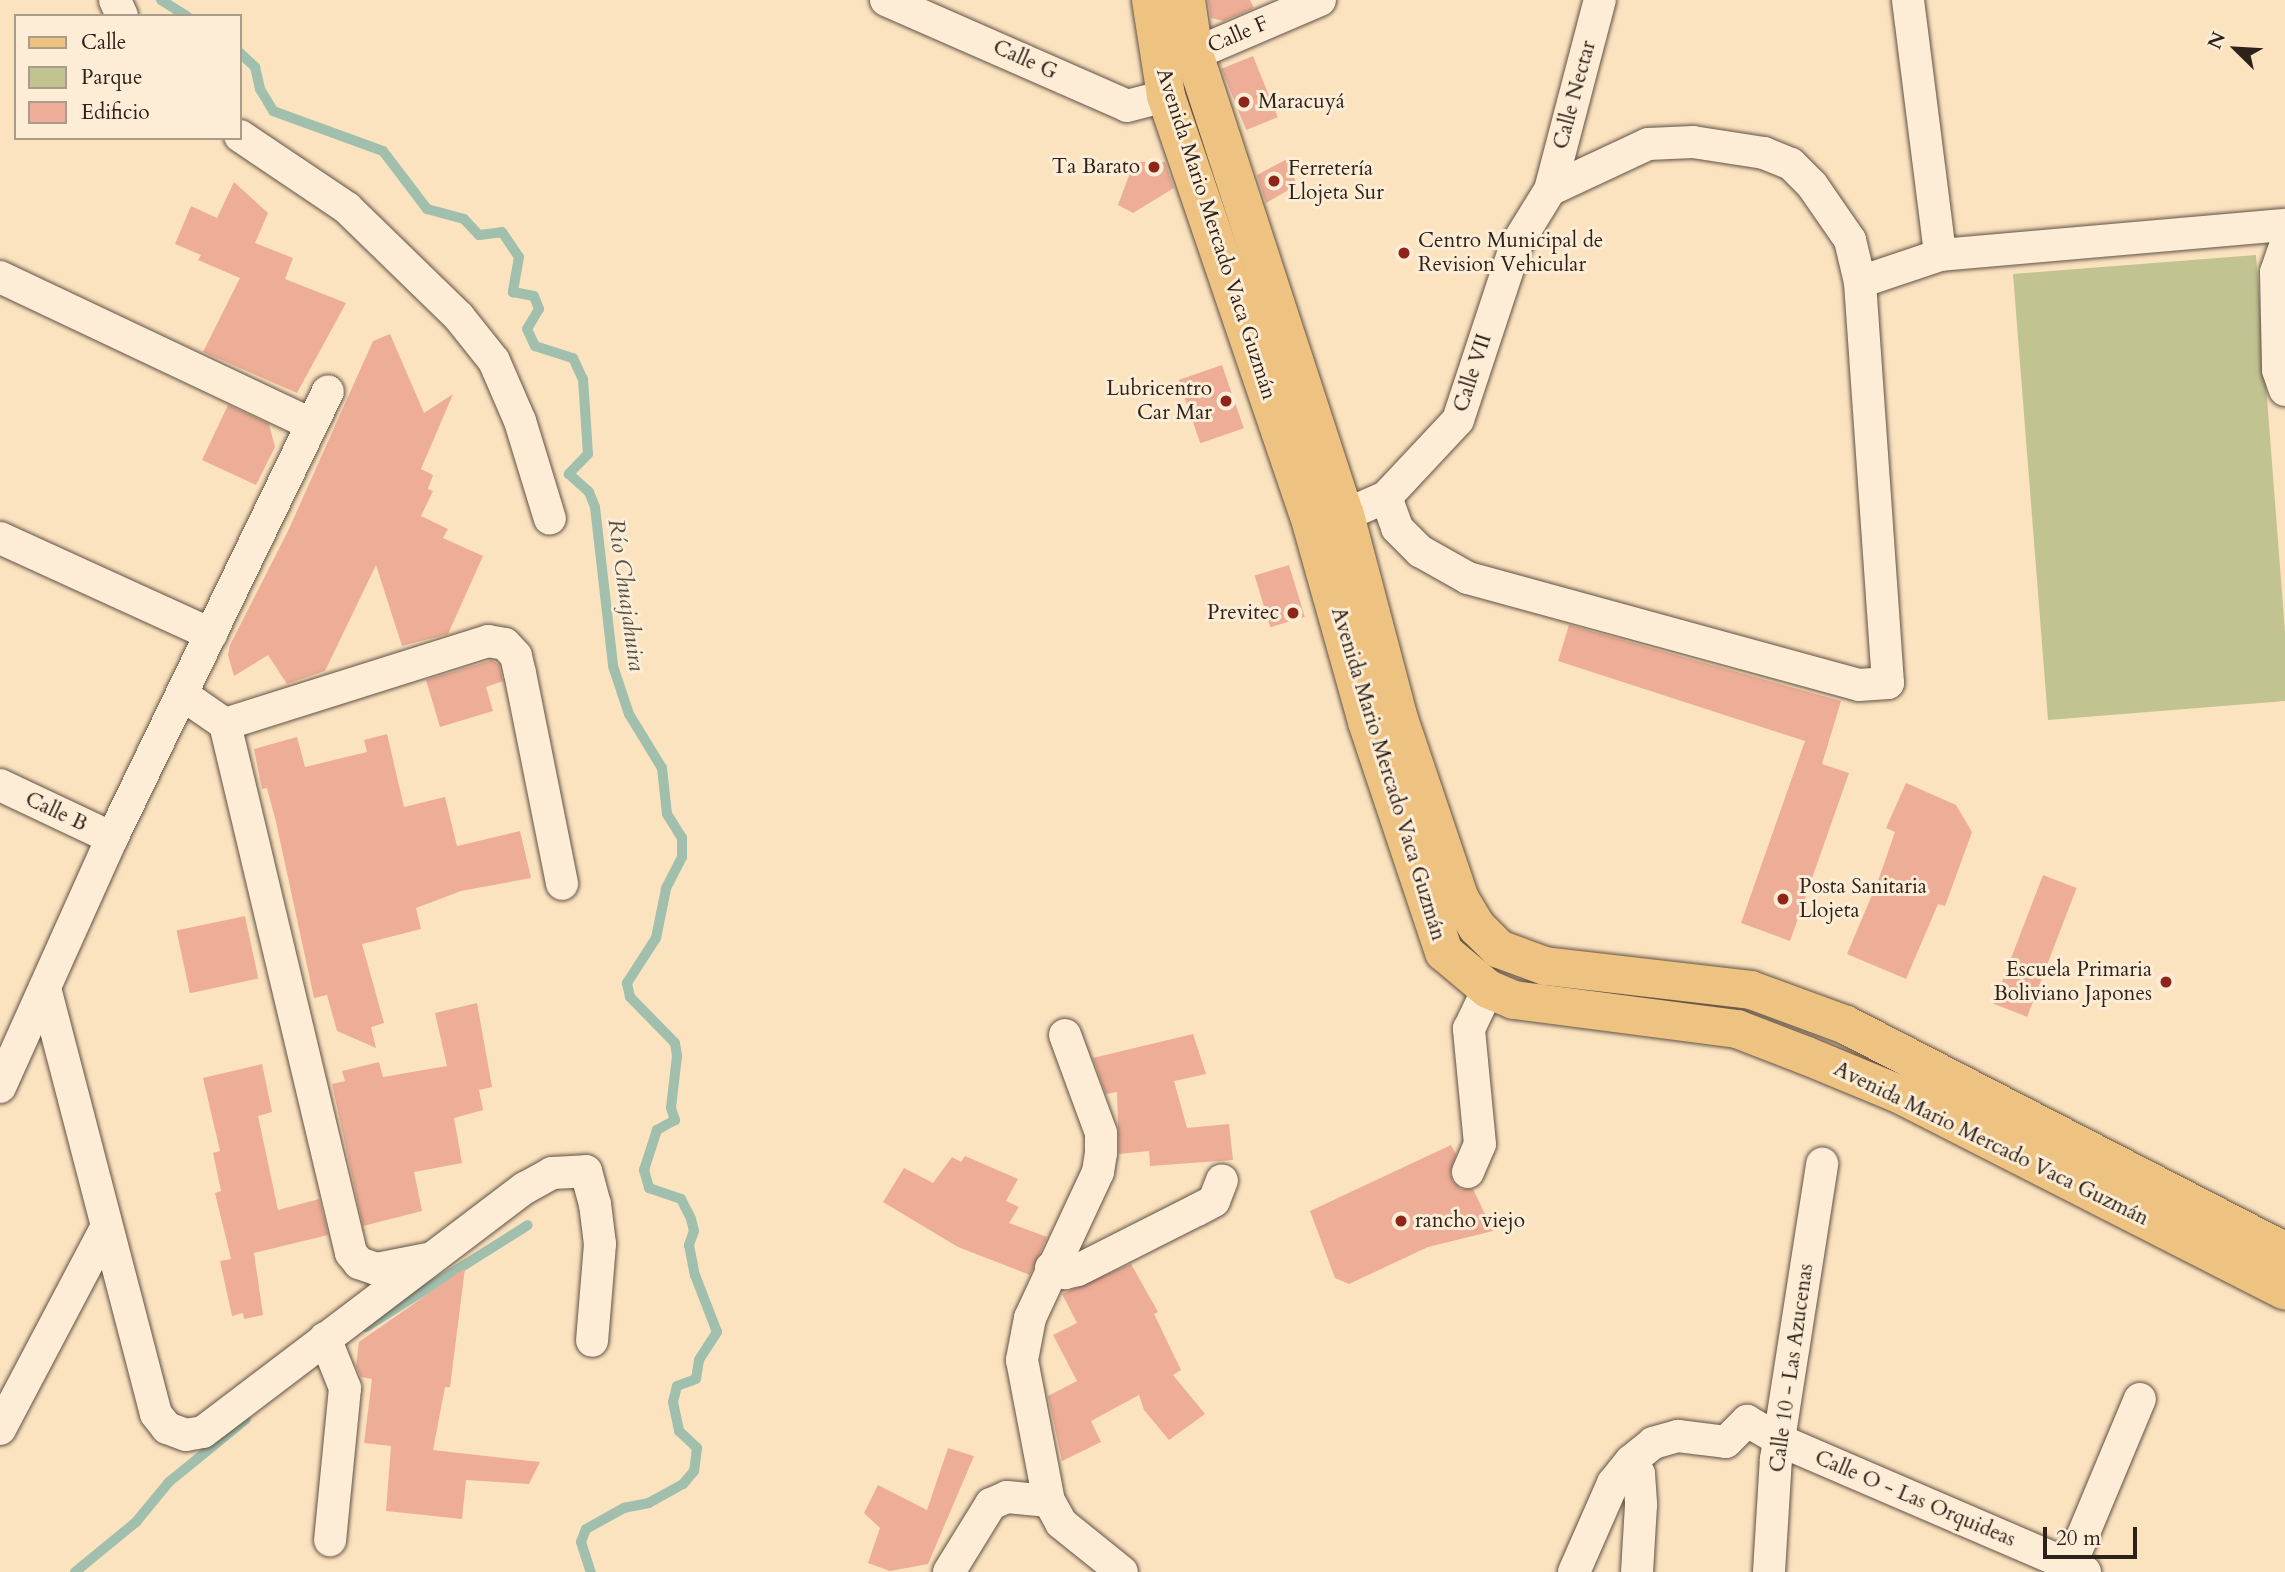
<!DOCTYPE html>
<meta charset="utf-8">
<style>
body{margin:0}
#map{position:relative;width:2285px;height:1572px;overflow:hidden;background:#fce3c0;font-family:Cardo,serif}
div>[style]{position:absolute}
.green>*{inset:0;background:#c1c391}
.stream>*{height:10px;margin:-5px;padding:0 5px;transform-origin:5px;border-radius:5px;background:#a0bfad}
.building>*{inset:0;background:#edad97;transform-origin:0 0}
.roads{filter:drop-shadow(0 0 2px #615244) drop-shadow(0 0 2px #615244)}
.minor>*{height:32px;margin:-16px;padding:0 16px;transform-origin:16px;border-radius:16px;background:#fdedd6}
.primary>*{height:38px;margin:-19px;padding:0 19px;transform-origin:19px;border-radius:19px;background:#eec280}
.dots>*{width:19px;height:19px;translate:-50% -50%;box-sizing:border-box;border:4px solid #fdedd6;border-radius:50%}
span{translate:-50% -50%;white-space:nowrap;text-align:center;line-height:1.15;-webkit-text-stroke:6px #fdedd6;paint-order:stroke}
.street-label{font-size:21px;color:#2d221a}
.poi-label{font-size:21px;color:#2d221a}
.left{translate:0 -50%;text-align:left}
.right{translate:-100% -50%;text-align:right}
.water-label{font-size:23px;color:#505146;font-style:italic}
.legend{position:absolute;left:14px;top:14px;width:228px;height:126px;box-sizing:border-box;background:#fdedd6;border:2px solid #aa9c8b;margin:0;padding:9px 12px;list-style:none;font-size:21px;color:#2d221a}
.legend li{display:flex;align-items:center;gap:14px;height:35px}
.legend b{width:35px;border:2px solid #aa9c8b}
.north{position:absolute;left:2201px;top:14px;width:70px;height:70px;-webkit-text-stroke:5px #fdedd6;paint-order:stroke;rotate:294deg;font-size:19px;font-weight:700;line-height:28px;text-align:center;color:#2d221a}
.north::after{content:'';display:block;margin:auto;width:24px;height:32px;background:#2d221a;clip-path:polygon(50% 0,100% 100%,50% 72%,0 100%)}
.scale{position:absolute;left:2043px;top:1527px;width:94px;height:32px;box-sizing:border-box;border:4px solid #2d221a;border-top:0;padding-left:9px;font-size:21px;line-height:24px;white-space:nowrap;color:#2d221a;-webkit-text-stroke:5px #fdedd6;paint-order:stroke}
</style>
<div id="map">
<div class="green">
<div style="clip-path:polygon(2256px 255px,2285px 632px,2285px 701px,2048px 720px,2013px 274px)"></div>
</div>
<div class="stream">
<div style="left:161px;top:0;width:31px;rotate:32deg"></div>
<div style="left:240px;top:53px;width:21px;rotate:43deg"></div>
<div style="left:255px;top:67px;width:23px;rotate:77deg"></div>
<div style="left:260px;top:89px;width:26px;rotate:59deg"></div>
<div style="left:273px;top:111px;width:117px;rotate:20deg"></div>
<div style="left:383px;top:151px;width:73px;rotate:52.8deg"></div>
<div style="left:427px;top:209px;width:38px;rotate:15deg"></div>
<div style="left:464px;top:219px;width:22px;rotate:47deg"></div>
<div style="left:479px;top:235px;width:23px;rotate:-7deg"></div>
<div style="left:502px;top:232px;width:30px;rotate:56deg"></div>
<div style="left:519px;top:257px;width:36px;rotate:100deg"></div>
<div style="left:513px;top:292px;width:21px;rotate:11deg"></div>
<div style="left:534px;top:296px;width:14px;rotate:69deg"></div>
<div style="left:539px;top:309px;width:23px;rotate:121deg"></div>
<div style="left:527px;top:329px;width:19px;rotate:65deg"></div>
<div style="left:535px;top:346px;width:40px;rotate:18deg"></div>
<div style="left:573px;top:358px;width:23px;rotate:65deg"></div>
<div style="left:583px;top:379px;width:75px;rotate:86.2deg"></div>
<div style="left:588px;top:454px;width:28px;rotate:134deg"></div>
<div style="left:569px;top:474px;width:27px;rotate:42deg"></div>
<div style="left:589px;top:492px;width:16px;rotate:68deg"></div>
<div style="left:595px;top:507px;width:160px;rotate:83.5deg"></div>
<div style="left:613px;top:666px;width:51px;rotate:71.6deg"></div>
<div style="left:629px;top:714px;width:63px;rotate:58.6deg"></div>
<div style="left:662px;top:768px;width:46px;rotate:83.8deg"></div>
<div style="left:667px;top:814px;width:28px;rotate:58deg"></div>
<div style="left:682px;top:838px;width:19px;rotate:90deg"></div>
<div style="left:682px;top:857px;width:36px;rotate:117deg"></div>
<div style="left:666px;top:889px;width:50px;rotate:101.5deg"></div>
<div style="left:656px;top:938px;width:54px;rotate:122.8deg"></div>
<div style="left:627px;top:983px;width:14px;rotate:78deg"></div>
<div style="left:630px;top:997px;width:64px;rotate:45.6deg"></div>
<div style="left:675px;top:1043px;width:13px;rotate:81deg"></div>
<div style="left:677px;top:1056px;width:52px;rotate:96.6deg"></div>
<div style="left:671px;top:1108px;width:13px;rotate:72deg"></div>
<div style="left:675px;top:1120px;width:21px;rotate:151deg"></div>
<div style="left:657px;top:1130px;width:42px;rotate:108deg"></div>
<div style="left:644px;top:1170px;width:19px;rotate:74deg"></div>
<div style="left:649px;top:1188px;width:34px;rotate:19deg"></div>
<div style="left:681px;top:1199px;width:22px;rotate:63deg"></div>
<div style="left:691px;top:1219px;width:12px;rotate:76deg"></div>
<div style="left:694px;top:1231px;width:15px;rotate:110deg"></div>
<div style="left:689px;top:1245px;width:31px;rotate:79deg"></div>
<div style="left:695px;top:1275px;width:61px;rotate:68.9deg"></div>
<div style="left:717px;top:1332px;width:33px;rotate:123deg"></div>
<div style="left:699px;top:1360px;width:19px;rotate:99deg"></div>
<div style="left:696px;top:1379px;width:20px;rotate:160deg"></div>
<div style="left:677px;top:1386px;width:16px;rotate:104deg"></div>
<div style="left:673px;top:1402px;width:30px;rotate:78deg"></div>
<div style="left:679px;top:1431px;width:25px;rotate:43deg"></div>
<div style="left:697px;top:1448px;width:23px;rotate:97deg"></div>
<div style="left:694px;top:1471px;width:17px;rotate:130deg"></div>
<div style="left:683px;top:1484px;width:39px;rotate:151deg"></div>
<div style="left:649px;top:1503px;width:25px;rotate:169deg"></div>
<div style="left:624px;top:1508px;width:43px;rotate:151.1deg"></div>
<div style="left:586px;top:1529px;width:14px;rotate:111deg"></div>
<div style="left:581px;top:1542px;width:32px;rotate:72deg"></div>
<div style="left:366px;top:1327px;width:191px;rotate:-32.2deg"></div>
<div style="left:75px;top:1572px;width:79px;rotate:-39.3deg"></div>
<div style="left:136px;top:1522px;width:52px;rotate:-50.5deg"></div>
<div style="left:169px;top:1482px;width:99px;rotate:-39.3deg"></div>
</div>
<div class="building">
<div style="clip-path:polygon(1208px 0,1250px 0,1254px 8px,1224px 21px,1211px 18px)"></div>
<div style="left:1253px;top:56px;width:66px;height:34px;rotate:68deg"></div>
<div style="clip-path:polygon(1287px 159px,1297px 185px,1266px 203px,1257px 175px)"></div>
<div style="clip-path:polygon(1134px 162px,1165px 162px,1174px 188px,1133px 213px,1118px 205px)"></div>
<div style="clip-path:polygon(234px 182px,268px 213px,255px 243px,293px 258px,285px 279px,346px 303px,297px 393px,203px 352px,240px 278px,198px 260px,201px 255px,175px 244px,191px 206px,217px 218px)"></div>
<div style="clip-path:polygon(390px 334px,424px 413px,453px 394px,421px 469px,433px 475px,428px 489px,433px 491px,421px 516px,448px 529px,443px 538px,483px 556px,448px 634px,402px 646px,376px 565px,325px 671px,287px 684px,268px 655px,234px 676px,228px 655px,230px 645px,288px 531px,373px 341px)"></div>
<div style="left:1222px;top:365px;width:67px;height:46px;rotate:71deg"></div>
<div style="clip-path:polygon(228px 405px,269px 424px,275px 447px,256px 485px,202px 460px)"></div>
<div style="left:1289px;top:565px;width:54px;height:36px;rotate:73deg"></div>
<div style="clip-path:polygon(1569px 625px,1841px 701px,1822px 764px,1849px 773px,1790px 941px,1741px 923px,1805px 741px,1558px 661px)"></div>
<div style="clip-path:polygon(492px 660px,499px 665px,503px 681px,486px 687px,493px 711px,440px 727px,426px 680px)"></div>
<div style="clip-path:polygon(387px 734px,404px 807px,445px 797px,457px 846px,520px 831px,531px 878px,461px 891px,416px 908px,421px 929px,362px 944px,384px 1023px,371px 1027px,376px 1048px,337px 1031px,327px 995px,314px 998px,276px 822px,267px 788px,262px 789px,254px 749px,297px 737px,305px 767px,367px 752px,364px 740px)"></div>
<div style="clip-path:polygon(1906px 783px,1956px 805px,1972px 832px,1945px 906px,1938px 904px,1906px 979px,1847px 954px,1878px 881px,1895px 832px,1886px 828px)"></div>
<div style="left:2043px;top:875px;width:36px;height:138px;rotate:21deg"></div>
<div style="left:245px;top:916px;width:64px;height:70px;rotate:78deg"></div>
<div style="clip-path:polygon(477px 1003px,492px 1087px,479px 1090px,483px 1110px,454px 1118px,462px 1163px,414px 1172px,422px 1211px,363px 1226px,332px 1084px,345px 1081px,342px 1071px,379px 1062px,383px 1077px,447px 1066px,435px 1013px)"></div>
<div style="clip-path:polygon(1193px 1034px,1206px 1074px,1174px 1081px,1187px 1128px,1229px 1124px,1233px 1160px,1150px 1166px,1149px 1151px,1119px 1154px,1117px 1092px,1106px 1094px,1093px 1058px)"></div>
<div style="clip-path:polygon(262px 1064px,272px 1112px,258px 1116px,278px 1210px,319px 1199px,328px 1235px,254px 1253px,263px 1315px,244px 1319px,243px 1313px,232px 1316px,220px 1261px,231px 1259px,215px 1193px,221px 1191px,213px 1153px,220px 1151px,203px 1078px)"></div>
<div style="clip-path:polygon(1451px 1145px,1456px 1154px,1450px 1173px,1453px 1182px,1461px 1189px,1473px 1189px,1493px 1231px,1428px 1247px,1349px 1284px,1335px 1278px,1310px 1211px)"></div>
<div style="clip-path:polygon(965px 1156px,1018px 1179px,1006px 1201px,1019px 1207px,1009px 1223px,1047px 1237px,1030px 1275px,958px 1247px,883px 1202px,904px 1168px,933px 1183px,952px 1157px,961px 1162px)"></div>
<div style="clip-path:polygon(1131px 1264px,1158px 1312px,1154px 1314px,1181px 1370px,1173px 1375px,1205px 1414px,1169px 1440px,1144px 1410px,1139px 1395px,1091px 1421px,1101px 1442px,1062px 1461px,1048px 1396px,1077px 1381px,1053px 1335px,1077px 1323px,1062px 1294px)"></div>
<div style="clip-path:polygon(465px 1268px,450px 1387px,445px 1387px,433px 1450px,540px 1462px,529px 1484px,466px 1480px,462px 1519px,386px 1511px,391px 1446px,364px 1443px,372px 1379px,361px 1377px,356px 1366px,359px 1342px)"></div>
<div style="clip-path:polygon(948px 1448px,974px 1456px,928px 1564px,890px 1571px,868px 1563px,880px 1528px,864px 1513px,878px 1485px,927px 1510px)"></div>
</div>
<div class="roads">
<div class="minor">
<div style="left:115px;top:0;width:17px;rotate:66deg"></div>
<div style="left:886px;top:0;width:263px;rotate:23.7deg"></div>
<div style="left:1127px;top:106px;width:40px;rotate:-14.4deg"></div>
<div style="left:1908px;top:0;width:257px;rotate:82.8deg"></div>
<div style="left:1194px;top:54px;width:137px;rotate:-23.2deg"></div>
<div style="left:240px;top:136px;width:129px;rotate:33.9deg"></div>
<div style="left:347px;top:208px;width:156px;rotate:44.2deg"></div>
<div style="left:459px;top:317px;width:56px;rotate:51.5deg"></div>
<div style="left:494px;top:361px;width:65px;rotate:66.6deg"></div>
<div style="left:520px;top:421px;width:102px;rotate:73deg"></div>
<div style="left:2285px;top:246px;width:28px;rotate:109deg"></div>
<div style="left:2276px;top:272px;width:98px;rotate:88.8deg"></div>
<div style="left:2278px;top:370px;width:21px;rotate:71deg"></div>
<div style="left:0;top:277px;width:344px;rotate:25.3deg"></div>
<div style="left:1860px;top:282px;width:84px;rotate:-18.6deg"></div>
<div style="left:1940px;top:255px;width:346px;rotate:-5deg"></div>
<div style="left:1386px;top:497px;width:33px;rotate:70deg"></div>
<div style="left:1397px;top:528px;width:33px;rotate:45deg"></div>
<div style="left:1420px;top:551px;width:55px;rotate:29.4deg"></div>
<div style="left:1468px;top:578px;width:405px;rotate:15.3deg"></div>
<div style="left:1859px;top:685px;width:29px;rotate:-4deg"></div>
<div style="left:1888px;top:683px;width:402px;rotate:-94deg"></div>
<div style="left:1860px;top:282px;width:43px;rotate:-103.4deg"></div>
<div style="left:1850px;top:240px;width:67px;rotate:-124.6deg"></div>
<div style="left:1812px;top:185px;width:30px;rotate:-135deg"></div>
<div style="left:1791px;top:164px;width:29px;rotate:-158deg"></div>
<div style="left:1764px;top:153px;width:72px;rotate:-171.2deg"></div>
<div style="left:1693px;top:142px;width:45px;rotate:177.5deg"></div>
<div style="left:1648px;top:144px;width:108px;rotate:154.9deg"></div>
<div style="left:1345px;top:515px;width:45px;rotate:-23.7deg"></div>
<div style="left:1386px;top:497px;width:105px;rotate:-46.9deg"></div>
<div style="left:1458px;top:420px;width:184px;rotate:-71.7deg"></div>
<div style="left:1516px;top:245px;width:65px;rotate:-58.3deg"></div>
<div style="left:1550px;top:190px;width:196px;rotate:-75.3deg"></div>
<div style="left:0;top:538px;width:232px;rotate:24.5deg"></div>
<div style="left:183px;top:695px;width:51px;rotate:34.6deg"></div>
<div style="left:225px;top:724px;width:544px;rotate:76.6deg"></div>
<div style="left:351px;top:1253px;width:13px;rotate:51deg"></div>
<div style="left:359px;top:1263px;width:18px;rotate:19deg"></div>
<div style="left:376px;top:1269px;width:52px;rotate:-11.1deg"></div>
<div style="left:225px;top:724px;width:276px;rotate:-17.5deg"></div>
<div style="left:488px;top:641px;width:17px;rotate:10deg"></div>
<div style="left:505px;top:644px;width:16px;rotate:47deg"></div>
<div style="left:516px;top:656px;width:17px;rotate:77deg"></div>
<div style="left:520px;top:673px;width:215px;rotate:78.7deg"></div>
<div style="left:0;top:785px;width:124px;rotate:25.3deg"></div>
<div style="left:45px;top:988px;width:440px;rotate:75.4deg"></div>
<div style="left:156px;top:1414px;width:18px;rotate:52deg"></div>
<div style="left:167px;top:1428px;width:20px;rotate:20deg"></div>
<div style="left:186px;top:1435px;width:17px;rotate:-10deg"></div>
<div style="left:203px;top:1432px;width:404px;rotate:-37.2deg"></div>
<div style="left:525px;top:1188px;width:31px;rotate:-29deg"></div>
<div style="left:552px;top:1173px;width:34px;rotate:-3deg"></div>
<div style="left:586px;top:1171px;width:34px;rotate:75deg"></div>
<div style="left:595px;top:1204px;width:40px;rotate:82.9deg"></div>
<div style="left:600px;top:1244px;width:97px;rotate:94.7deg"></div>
<div style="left:1065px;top:1035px;width:104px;rotate:69.8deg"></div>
<div style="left:1101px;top:1133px;width:20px;rotate:90deg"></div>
<div style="left:1101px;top:1153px;width:19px;rotate:99deg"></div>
<div style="left:1098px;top:1172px;width:161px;rotate:115deg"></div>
<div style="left:1030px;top:1318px;width:43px;rotate:100.8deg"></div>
<div style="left:1022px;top:1360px;width:144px;rotate:79.2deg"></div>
<div style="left:1049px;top:1501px;width:25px;rotate:61deg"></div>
<div style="left:1061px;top:1523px;width:78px;rotate:38.8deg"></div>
<div style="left:0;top:1087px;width:273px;rotate:-65.8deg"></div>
<div style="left:112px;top:838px;width:496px;rotate:-64.2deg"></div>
<div style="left:1468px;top:1172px;width:30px;rotate:-67deg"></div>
<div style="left:1480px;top:1144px;width:116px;rotate:-95.5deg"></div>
<div style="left:1469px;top:1029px;width:44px;rotate:-64.6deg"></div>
<div style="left:1051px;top:1268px;width:15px;rotate:20deg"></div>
<div style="left:1065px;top:1273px;width:13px;rotate:-13deg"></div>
<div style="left:1078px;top:1270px;width:133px;rotate:-26.8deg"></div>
<div style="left:1197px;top:1210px;width:19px;rotate:-28deg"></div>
<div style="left:1214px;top:1201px;width:22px;rotate:-69deg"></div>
<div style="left:325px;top:1338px;width:54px;rotate:68.2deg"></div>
<div style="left:345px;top:1388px;width:153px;rotate:95.6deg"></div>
<div style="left:0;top:1429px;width:225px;rotate:-62.2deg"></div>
<div style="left:1631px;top:1461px;width:15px;rotate:58deg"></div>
<div style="left:1639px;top:1474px;width:31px;rotate:86deg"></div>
<div style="left:1641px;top:1505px;width:67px;rotate:93.4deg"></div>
<div style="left:2070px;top:1566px;width:181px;rotate:-67.3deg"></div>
<div style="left:949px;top:1572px;width:80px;rotate:-58.3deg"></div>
<div style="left:991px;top:1504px;width:17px;rotate:-24deg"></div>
<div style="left:1007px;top:1497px;width:42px;rotate:5.4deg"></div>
<div style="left:1574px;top:1572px;width:97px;rotate:-66.3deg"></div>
<div style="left:1613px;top:1483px;width:28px;rotate:-51deg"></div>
<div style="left:1631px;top:1461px;width:28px;rotate:-39deg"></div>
<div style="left:1653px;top:1443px;width:26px;rotate:-16deg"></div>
<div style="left:1678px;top:1436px;width:48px;rotate:7.1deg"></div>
<div style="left:1726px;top:1442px;width:30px;rotate:-45deg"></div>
<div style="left:1747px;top:1421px;width:39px;rotate:30deg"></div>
<div style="left:1781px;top:1441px;width:331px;rotate:23.3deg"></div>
<div style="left:1769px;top:1572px;width:113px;rotate:-86.5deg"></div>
<div style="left:1776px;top:1459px;width:299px;rotate:-81.1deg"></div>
</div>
<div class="primary">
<div style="left:1151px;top:0;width:97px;rotate:81.1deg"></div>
<div style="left:1166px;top:96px;width:454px;rotate:71.2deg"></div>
<div style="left:1312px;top:526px;width:204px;rotate:74.3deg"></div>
<div style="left:1367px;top:722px;width:243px;rotate:71.5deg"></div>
<div style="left:1444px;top:952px;width:57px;rotate:40.1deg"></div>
<div style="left:1488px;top:989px;width:28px;rotate:23deg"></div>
<div style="left:1514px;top:1000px;width:225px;rotate:7.4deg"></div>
<div style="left:1737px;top:1029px;width:75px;rotate:21.1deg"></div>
<div style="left:1807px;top:1056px;width:102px;rotate:22.5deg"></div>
<div style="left:1901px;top:1095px;width:431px;rotate:27deg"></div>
<div style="left:1186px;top:0;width:55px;rotate:81.6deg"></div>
<div style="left:1194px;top:54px;width:485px;rotate:71.9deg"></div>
<div style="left:1345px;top:515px;width:208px;rotate:75.2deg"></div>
<div style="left:1398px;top:716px;width:193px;rotate:71.3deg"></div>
<div style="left:1460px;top:899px;width:33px;rotate:59deg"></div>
<div style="left:1477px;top:927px;width:31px;rotate:45deg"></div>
<div style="left:1499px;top:949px;width:49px;rotate:20.3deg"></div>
<div style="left:1545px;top:966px;width:207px;rotate:6.6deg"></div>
<div style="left:1751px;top:990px;width:101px;rotate:20.2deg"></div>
<div style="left:1846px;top:1025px;width:494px;rotate:27.3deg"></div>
</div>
</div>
<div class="dots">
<div style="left:1244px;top:102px;background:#8f2418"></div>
<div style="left:1154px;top:167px;background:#8f2418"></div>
<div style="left:1274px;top:181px;background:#8f2418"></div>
<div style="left:1404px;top:253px;background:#8f2418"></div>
<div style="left:1226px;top:401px;background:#8f2418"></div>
<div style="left:1293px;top:613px;background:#8f2418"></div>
<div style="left:1783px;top:899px;background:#8f2418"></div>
<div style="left:2166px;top:982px;background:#8f2418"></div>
<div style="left:1401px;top:1221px;background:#8f2418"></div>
</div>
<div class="street-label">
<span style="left:1238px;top:35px;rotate:-23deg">Calle F</span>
<span style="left:1025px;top:60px;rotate:24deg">Calle G</span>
<span style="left:1575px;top:95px;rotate:-75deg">Calle Nectar</span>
<span style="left:1216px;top:234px;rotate:72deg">Avenida Mario Mercado Vaca Guzmán</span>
<span style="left:1473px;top:373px;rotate:-72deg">Calle VII</span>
<span style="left:1388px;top:774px;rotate:73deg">Avenida Mario Mercado Vaca Guzmán</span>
<span style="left:56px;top:812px;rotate:25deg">Calle B</span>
<span style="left:1991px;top:1144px;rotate:26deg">Avenida Mario Mercado Vaca Guzmán</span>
<span style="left:1792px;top:1368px;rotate:-82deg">Calle 10 - Las Azucenas</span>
<span style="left:1915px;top:1499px;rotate:23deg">Calle O - Las Orquideas</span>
</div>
<div class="poi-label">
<span class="left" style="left:1258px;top:102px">Maracuyá</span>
<span class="right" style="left:1140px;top:167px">Ta Barato</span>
<span class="left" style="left:1288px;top:181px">Ferretería<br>Llojeta Sur</span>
<span class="left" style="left:1418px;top:253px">Centro Municipal de<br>Revision Vehicular</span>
<span class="right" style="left:1212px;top:401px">Lubricentro<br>Car Mar</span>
<span class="right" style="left:1279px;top:613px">Previtec</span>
<span class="left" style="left:1799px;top:899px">Posta Sanitaria<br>Llojeta</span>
<span class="right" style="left:2152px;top:982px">Escuela Primaria<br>Boliviano Japones</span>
<span class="left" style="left:1415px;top:1221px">rancho viejo</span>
</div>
<div class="water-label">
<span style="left:626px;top:595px;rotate:82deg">Río Chuajahuira</span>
</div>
<ul class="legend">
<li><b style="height:9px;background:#eec280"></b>Calle</li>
<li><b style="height:19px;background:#c1c391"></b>Parque</li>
<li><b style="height:19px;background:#edad97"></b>Edificio</li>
</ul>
<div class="north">N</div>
<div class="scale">20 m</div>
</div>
